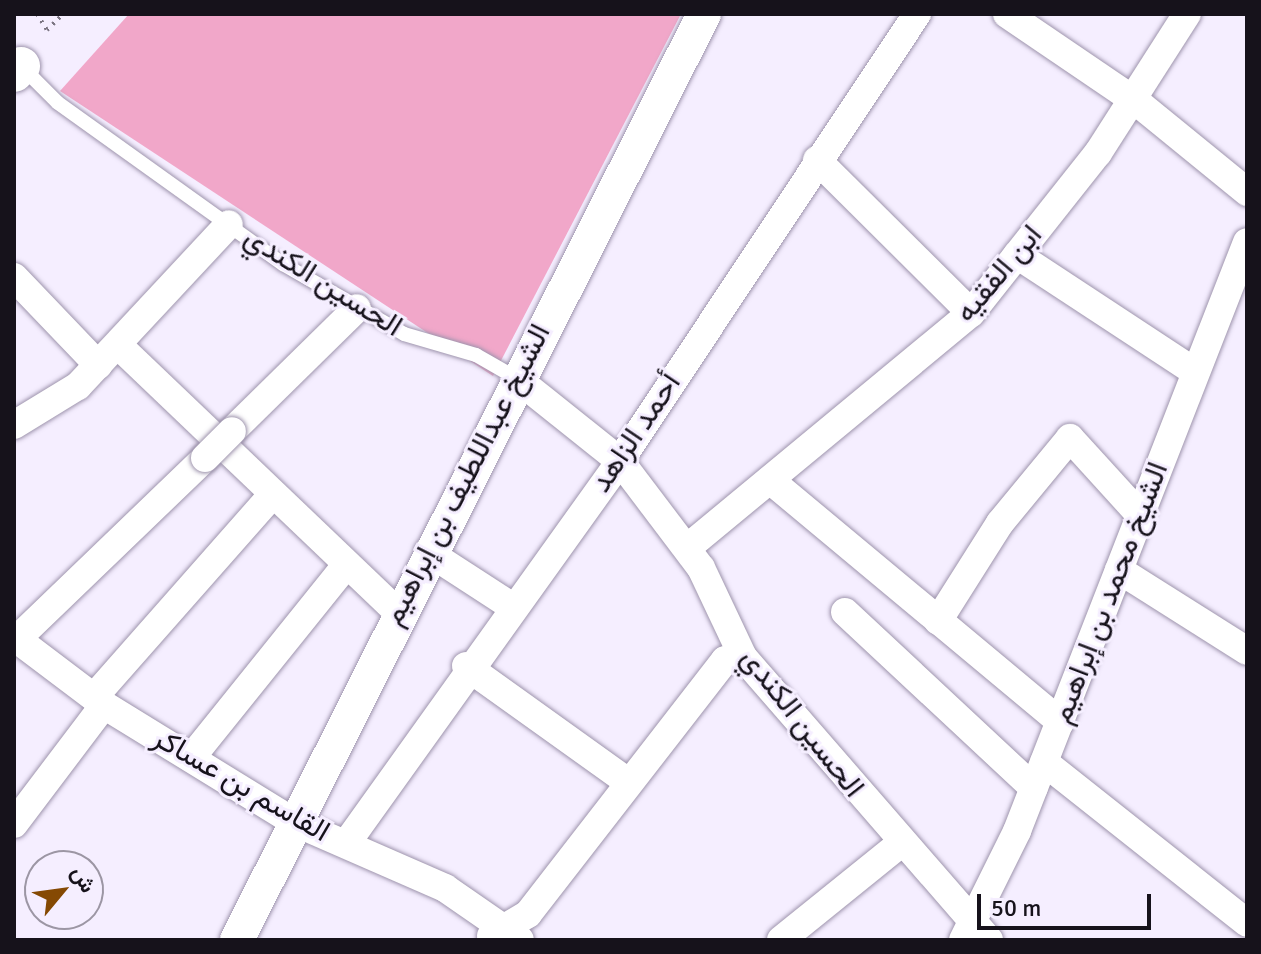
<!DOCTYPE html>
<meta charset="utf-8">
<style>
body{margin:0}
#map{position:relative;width:1261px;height:954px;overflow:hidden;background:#f5eeff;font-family:Signika,Vazirmatn,sans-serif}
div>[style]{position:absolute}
.green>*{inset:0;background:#f1a7c9}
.path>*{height:4px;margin-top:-2px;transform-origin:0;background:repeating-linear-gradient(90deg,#7c7683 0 2px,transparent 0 8px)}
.roads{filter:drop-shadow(0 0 2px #9e94ad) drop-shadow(0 0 2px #9e94ad)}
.service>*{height:14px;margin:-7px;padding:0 7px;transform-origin:7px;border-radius:7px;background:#fff}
.minor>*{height:28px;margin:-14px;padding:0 14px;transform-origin:14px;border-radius:14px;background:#fff}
.tertiary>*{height:34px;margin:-17px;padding:0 17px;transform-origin:17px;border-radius:17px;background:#fff}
.secondary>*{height:38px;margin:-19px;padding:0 19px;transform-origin:19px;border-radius:19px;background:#fff}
.bridges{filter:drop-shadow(0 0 2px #9e94ad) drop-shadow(0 0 2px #9e94ad)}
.minor-bridge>*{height:28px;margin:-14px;padding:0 14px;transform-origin:14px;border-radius:14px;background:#fff}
span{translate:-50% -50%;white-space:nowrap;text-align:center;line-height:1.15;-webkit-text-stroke:6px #f5eeff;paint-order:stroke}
.street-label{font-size:30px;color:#16121b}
.frame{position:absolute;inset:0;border:16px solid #16121b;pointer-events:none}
.north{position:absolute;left:24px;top:850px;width:80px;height:80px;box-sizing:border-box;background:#f5eeff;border:2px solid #9c96a4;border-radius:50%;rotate:61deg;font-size:22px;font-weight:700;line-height:32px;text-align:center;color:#16121b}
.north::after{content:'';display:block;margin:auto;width:28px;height:36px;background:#854903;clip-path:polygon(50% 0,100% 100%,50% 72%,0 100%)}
.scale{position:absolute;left:977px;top:894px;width:174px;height:36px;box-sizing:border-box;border:4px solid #16121b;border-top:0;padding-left:10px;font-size:24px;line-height:28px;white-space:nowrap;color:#16121b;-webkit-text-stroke:6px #f5eeff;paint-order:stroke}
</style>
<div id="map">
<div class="green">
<div style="clip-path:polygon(129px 14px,681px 14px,493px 376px,60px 91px)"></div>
</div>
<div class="path">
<div style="left:37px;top:14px;width:19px;rotate:58deg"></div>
<div style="left:47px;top:30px;width:23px;rotate:-45deg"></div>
</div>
<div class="roads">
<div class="service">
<div style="left:23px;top:68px;width:49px;rotate:45deg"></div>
<div style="left:58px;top:103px;width:277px;rotate:35.6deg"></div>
<div style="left:283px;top:264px;width:140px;rotate:30deg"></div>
<div style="left:404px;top:334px;width:75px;rotate:16.3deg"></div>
<div style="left:476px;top:355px;width:46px;rotate:29.9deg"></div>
</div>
<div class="minor">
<div style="left:1007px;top:14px;width:158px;rotate:34.2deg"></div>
<div style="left:1138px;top:103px;width:141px;rotate:39.2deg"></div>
<div style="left:817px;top:160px;width:217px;rotate:44.8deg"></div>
<div style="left:1017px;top:255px;width:213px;rotate:33.3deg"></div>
<div style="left:14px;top:277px;width:122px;rotate:46.3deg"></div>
<div style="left:118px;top:345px;width:388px;rotate:43.7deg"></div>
<div style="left:516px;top:378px;width:133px;rotate:38.6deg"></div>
<div style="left:620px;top:461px;width:134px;rotate:52.9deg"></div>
<div style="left:701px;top:568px;width:98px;rotate:64.7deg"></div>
<div style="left:743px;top:657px;width:375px;rotate:49deg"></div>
<div style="left:14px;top:425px;width:75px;rotate:-31.4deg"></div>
<div style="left:78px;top:386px;width:221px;rotate:-47deg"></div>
<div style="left:232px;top:431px;width:175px;rotate:-44.5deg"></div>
<div style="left:770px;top:480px;width:378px;rotate:39.8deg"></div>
<div style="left:687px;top:548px;width:369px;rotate:-39.6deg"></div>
<div style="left:971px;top:313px;width:204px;rotate:-51.6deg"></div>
<div style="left:1098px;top:153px;width:165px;rotate:-57.4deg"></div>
<div style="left:428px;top:552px;width:99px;rotate:33deg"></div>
<div style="left:1119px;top:570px;width:151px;rotate:32.3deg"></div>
<div style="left:845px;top:612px;width:258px;rotate:43deg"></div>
<div style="left:938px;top:621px;width:116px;rotate:-57.7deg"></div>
<div style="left:1000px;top:523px;width:110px;rotate:-50.5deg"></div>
<div style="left:1070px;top:438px;width:104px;rotate:47.7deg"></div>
<div style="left:14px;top:637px;width:113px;rotate:37.1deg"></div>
<div style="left:104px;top:705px;width:223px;rotate:31.6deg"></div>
<div style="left:294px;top:822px;width:165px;rotate:23.6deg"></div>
<div style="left:445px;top:888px;width:91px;rotate:34.7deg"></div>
<div style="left:17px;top:639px;width:261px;rotate:-43.9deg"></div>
<div style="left:466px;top:666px;width:199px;rotate:35.6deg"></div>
<div style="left:94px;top:697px;width:269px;rotate:-48.6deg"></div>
<div style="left:191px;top:758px;width:248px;rotate:-51.2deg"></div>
<div style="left:1044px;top:762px;width:259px;rotate:38.4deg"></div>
<div style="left:14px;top:824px;width:149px;rotate:-52.9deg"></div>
<div style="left:346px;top:844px;width:471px;rotate:-54.4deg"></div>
<div style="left:620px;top:461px;width:537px;rotate:-56.4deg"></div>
<div style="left:491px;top:936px;width:43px;rotate:-30.7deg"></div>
<div style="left:528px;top:914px;width:321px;rotate:-52.2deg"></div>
<div style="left:725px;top:660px;width:18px;rotate:-9deg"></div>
<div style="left:781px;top:940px;width:153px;rotate:-38.9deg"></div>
<div style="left:963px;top:940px;width:122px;rotate:-63.6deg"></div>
<div style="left:1017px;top:831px;width:632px;rotate:-68.67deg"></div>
</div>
<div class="tertiary">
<div style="left:237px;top:940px;width:1037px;rotate:-63.24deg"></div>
</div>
<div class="secondary">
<div style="left:14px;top:73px;width:10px;rotate:-45deg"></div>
</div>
</div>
<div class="bridges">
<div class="minor-bridge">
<div style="left:205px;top:458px;width:38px;rotate:-45deg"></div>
</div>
</div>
<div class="street-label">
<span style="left:999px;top:274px;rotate:-50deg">ابن الفقيه</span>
<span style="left:323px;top:282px;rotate:32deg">الحسين الكندي</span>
<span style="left:636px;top:433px;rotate:-56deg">أحمد الزاهد</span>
<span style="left:467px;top:475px;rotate:-63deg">الشيخ عبداللطيف بن إبراهيم</span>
<span style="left:1110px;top:593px;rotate:-69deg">الشيخ محمد بن إبراهيم</span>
<span style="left:802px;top:723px;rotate:52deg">الحسين الكندي</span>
<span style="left:241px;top:785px;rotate:30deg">القاسم بن عساكر</span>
</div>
<div class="frame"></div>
<div class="north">ش</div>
<div class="scale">50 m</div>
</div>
